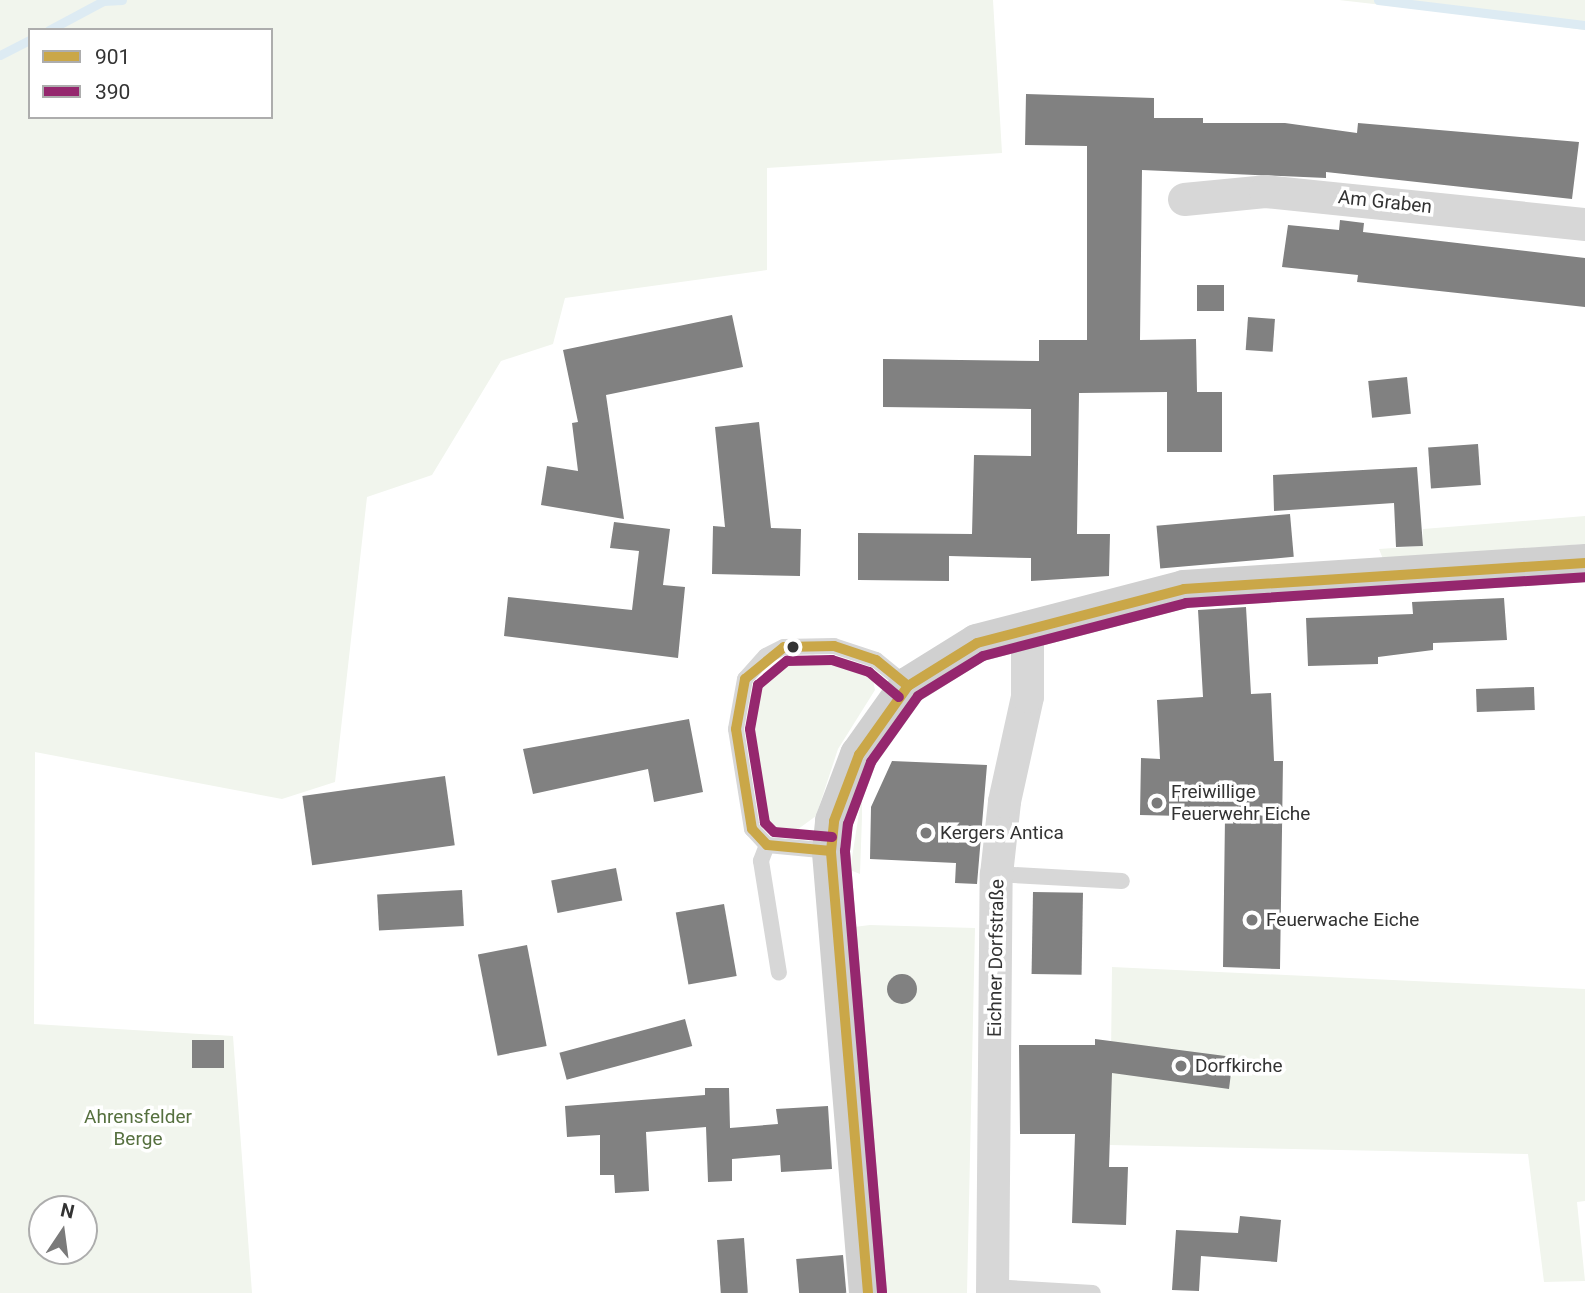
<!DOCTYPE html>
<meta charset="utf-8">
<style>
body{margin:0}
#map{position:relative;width:1585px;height:1293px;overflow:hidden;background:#fff;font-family:Roboto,sans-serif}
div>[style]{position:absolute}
.green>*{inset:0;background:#f1f5ed}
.stream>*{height:9px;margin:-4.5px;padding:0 4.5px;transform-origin:4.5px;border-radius:4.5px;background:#ddebf3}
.building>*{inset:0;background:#818181;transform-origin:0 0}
.round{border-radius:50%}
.service>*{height:16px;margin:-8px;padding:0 8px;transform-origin:8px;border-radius:8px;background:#d7d7d7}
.minor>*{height:33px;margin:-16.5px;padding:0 16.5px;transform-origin:16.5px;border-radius:16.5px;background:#d7d7d7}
.secondary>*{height:38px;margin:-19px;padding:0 19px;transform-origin:19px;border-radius:19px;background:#d0d0d0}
.bus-1>*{height:10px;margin:-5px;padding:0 5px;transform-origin:5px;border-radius:5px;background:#caa748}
.bus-2>*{height:10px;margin:-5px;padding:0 5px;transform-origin:5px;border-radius:5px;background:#95276e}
.dots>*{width:19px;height:19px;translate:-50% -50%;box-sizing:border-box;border:4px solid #fff;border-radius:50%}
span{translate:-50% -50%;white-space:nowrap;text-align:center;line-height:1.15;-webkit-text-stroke:7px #fff;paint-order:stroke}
.street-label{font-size:19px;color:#333}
.poi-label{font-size:19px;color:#333}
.left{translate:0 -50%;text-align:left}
.park-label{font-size:19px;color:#56703f}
.legend{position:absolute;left:28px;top:28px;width:245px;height:91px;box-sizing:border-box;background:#fff;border:2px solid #adadad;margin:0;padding:9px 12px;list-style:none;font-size:21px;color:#333}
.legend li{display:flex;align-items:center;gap:14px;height:35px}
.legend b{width:35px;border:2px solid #adadad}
.north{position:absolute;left:28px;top:1195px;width:70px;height:70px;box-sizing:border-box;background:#fff;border:2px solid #adadad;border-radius:50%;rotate:13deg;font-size:19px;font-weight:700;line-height:28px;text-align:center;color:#333}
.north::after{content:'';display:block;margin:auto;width:24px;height:32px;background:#7a7a7a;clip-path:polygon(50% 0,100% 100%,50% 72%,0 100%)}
</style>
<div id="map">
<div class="green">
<div style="clip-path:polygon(evenodd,0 0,993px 0,1002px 153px,767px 168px,767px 270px,565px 298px,553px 344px,501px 361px,432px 475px,367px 497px,335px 782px,282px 799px,35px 752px,34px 1024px,233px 1036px,252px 1293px,0 1293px,0 0,30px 30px,271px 30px,271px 117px,30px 117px,30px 30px,0 0,42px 1209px,84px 1209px,84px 1251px,42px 1251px,42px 1209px)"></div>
<div style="clip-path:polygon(1339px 0,1585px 0,1585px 30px,1469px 15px)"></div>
<div style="clip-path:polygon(1585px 516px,1585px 544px,1383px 559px,1379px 549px,1423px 546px,1423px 529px)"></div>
<div style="clip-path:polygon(812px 654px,871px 670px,875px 690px,838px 749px,816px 816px,790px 835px,761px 819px,748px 747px,749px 698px,762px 676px)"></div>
<div style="clip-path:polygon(862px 794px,862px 817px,860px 874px,850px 870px)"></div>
<div style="clip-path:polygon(870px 925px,975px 928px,967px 1293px,887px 1293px,854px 927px)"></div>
<div style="clip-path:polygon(1112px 967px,1585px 989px,1585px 1201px,1577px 1202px,1585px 1281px,1544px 1282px,1528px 1154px,1110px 1145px)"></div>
</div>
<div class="stream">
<div style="left:1378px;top:0;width:209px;rotate:6.9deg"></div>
<div style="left:49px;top:30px;width:61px;rotate:-28.2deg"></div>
<div style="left:103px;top:1px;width:19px;rotate:-3deg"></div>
<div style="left:0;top:55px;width:34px;rotate:-27deg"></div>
</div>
<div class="building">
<div style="clip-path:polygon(1026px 94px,1154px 98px,1154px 118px,1203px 118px,1203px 123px,1285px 123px,1357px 133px,1358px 123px,1579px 142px,1572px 199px,1326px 172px,1326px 178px,1142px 170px,1140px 340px,1196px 339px,1197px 392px,1222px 392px,1222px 452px,1167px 452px,1167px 392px,1079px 393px,1077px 534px,1110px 534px,1109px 576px,1031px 581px,1031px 558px,949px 556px,949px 581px,858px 580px,858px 533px,972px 534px,974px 455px,1031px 456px,1031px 409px,883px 407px,883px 359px,1039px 361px,1039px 340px,1087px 340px,1087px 146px,1025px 145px)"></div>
<div style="clip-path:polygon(1340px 220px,1364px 223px,1363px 232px,1585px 258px,1585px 307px,1357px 282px,1358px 275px,1282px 267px,1288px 225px,1339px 230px)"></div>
<div style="left:1197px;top:285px;width:27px;height:26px"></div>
<div style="clip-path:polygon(732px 315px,743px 367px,606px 395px,624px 519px,541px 505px,547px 466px,578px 471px,572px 423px,578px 422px,563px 350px)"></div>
<div style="left:1248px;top:317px;width:27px;height:33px;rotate:4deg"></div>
<div style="left:1407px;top:377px;width:37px;height:39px;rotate:84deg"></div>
<div style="clip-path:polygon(759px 422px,771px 528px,801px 529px,800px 576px,712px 574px,713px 526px,725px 527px,715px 427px)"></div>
<div style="left:1478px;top:444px;width:41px;height:50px;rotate:86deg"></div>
<div style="clip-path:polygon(1417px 467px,1423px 546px,1396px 547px,1394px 503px,1274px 511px,1273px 475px)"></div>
<div style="left:1290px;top:514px;width:43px;height:134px;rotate:85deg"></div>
<div style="clip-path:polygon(614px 522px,670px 529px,663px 585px,685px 587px,678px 658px,504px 636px,508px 597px,632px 610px,639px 551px,610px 548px)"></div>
<div style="clip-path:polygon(1504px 598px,1507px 640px,1433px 643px,1433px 650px,1378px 657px,1378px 664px,1308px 666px,1306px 618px,1413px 614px,1412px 602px)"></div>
<div style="clip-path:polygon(1246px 607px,1251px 694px,1271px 693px,1274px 761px,1283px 761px,1280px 969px,1223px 967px,1225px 817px,1140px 815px,1141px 758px,1160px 759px,1157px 700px,1203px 697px,1198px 610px)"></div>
<div style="left:1534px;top:687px;width:23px;height:58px;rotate:88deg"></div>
<div style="clip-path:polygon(689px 719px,703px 792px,654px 802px,648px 769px,533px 794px,523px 749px)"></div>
<div style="clip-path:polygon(892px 761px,987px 765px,977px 884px,955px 883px,956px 863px,870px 859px,871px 807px)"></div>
<div style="left:445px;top:776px;width:70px;height:144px;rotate:82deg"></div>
<div style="left:616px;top:868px;width:33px;height:66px;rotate:79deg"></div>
<div style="left:462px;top:890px;width:36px;height:85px;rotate:87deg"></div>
<div style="left:1033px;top:892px;width:50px;height:82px;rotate:1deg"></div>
<div style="left:724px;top:904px;width:73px;height:49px;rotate:80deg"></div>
<div style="left:527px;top:945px;width:103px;height:50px;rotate:79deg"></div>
<div class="round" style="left:887px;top:974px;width:30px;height:30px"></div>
<div style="left:685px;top:1019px;width:28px;height:130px;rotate:75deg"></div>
<div style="clip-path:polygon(1095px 1039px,1233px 1057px,1229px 1089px,1112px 1073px,1109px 1167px,1128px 1167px,1126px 1225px,1072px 1223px,1075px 1134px,1020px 1134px,1019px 1045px,1095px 1045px)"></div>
<div style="left:192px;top:1040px;width:32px;height:28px"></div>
<div style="clip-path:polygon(705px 1088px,729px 1088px,730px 1128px,778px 1124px,776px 1109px,828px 1106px,832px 1169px,781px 1172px,780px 1155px,732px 1159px,732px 1181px,708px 1182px,706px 1127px,646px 1132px,649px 1191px,615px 1193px,614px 1175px,600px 1175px,600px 1135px,567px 1137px,565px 1106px,705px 1095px)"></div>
<div style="clip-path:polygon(1240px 1216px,1281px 1220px,1277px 1262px,1201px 1256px,1199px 1291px,1172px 1290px,1176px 1230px,1238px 1233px)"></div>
<div style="left:744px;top:1238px;width:55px;height:27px;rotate:86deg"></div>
<div style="left:843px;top:1255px;width:38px;height:47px;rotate:85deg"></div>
</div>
<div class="service">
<div style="left:767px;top:845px;width:17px;rotate:111deg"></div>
<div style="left:761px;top:861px;width:113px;rotate:80.9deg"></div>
<div style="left:831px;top:851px;width:64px;rotate:-174.6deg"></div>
<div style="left:767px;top:845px;width:22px;rotate:-133deg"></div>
<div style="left:752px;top:829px;width:101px;rotate:-99.1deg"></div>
<div style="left:736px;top:729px;width:51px;rotate:-79.8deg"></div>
<div style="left:745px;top:679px;width:31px;rotate:-48deg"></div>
<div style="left:766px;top:656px;width:20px;rotate:-27deg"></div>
<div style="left:784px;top:647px;width:50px;rotate:-1.1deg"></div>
<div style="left:834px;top:646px;width:44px;rotate:18.4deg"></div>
<div style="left:876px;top:660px;width:41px;rotate:39.1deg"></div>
<div style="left:996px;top:874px;width:126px;rotate:3.2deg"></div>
<div style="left:992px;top:1287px;width:101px;rotate:3.4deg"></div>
</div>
<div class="minor">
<div style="left:1184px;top:199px;width:81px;rotate:-5.6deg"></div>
<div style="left:1265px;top:191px;width:322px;rotate:5.9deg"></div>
<div style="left:992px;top:1293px;width:419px;rotate:-89.5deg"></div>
<div style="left:996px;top:874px;width:73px;rotate:-83.7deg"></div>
<div style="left:1004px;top:801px;width:107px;rotate:-77.6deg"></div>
<div style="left:1027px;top:696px;width:69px;rotate:-90deg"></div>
</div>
<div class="secondary">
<div style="left:868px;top:1293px;width:444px;rotate:-94.8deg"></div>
<div style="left:831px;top:851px;width:30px;rotate:-84deg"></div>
<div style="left:834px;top:821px;width:71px;rotate:-69.3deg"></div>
<div style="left:859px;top:755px;width:85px;rotate:-54.6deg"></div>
<div style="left:908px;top:686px;width:81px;rotate:-31.9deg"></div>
<div style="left:977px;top:643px;width:214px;rotate:-14.6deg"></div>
<div style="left:1184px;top:589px;width:402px;rotate:-3.7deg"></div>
</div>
<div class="bus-1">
<div style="left:831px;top:851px;width:64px;rotate:-174.6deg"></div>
<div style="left:767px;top:845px;width:22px;rotate:-133deg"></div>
<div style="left:752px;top:829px;width:101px;rotate:-99.1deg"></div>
<div style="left:736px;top:729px;width:51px;rotate:-79.8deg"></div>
<div style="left:745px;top:679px;width:50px;rotate:-39.4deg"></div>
<div style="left:784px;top:647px;width:50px;rotate:-1.1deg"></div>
<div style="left:834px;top:646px;width:44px;rotate:18.4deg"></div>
<div style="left:876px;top:660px;width:41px;rotate:39.1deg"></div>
<div style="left:868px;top:1293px;width:444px;rotate:-94.8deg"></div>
<div style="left:831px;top:851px;width:30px;rotate:-84deg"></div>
<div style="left:834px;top:821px;width:71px;rotate:-69.3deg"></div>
<div style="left:859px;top:755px;width:85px;rotate:-54.6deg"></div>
<div style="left:908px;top:686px;width:81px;rotate:-31.9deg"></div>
<div style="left:977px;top:643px;width:214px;rotate:-14.6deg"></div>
<div style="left:1184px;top:589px;width:402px;rotate:-3.7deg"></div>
</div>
<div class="bus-2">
<div style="left:832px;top:837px;width:58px;rotate:-175.1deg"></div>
<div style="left:774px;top:832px;width:13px;rotate:-135deg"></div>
<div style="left:765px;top:823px;width:95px;rotate:-99.1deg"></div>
<div style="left:750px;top:729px;width:45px;rotate:-79.7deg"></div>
<div style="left:758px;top:685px;width:38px;rotate:-40deg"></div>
<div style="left:787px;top:661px;width:45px;rotate:-1.3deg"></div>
<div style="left:832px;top:660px;width:39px;rotate:18deg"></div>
<div style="left:869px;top:672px;width:39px;rotate:40deg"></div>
<div style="left:882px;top:1292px;width:443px;rotate:-94.8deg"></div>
<div style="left:845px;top:851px;width:27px;rotate:-84deg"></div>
<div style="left:848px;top:824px;width:66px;rotate:-69.6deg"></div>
<div style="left:871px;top:762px;width:81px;rotate:-54.5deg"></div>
<div style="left:918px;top:696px;width:76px;rotate:-31.6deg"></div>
<div style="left:983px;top:656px;width:210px;rotate:-14.6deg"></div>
<div style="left:1186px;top:603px;width:400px;rotate:-3.7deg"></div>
</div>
<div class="dots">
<div style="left:793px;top:647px;background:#333"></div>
<div style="left:1157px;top:803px;background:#7a7a7a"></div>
<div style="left:926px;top:833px;background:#7a7a7a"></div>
<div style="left:1252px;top:920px;background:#7a7a7a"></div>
<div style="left:1181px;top:1066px;background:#7a7a7a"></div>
</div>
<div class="street-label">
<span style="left:1385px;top:202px;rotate:6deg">Am Graben</span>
<span style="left:996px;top:958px;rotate:-89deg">Eichner Dorfstraße</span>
</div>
<div class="poi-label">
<span class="left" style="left:1171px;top:803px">Freiwillige<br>Feuerwehr Eiche</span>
<span class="left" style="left:940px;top:833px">Kergers Antica</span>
<span class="left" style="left:1266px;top:920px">Feuerwache Eiche</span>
<span class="left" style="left:1195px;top:1066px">Dorfkirche</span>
</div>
<div class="park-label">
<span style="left:138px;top:1128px">Ahrensfelder<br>Berge</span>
</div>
<ul class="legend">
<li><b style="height:9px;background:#caa748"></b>901</li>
<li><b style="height:9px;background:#95276e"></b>390</li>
</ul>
<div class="north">N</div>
</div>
